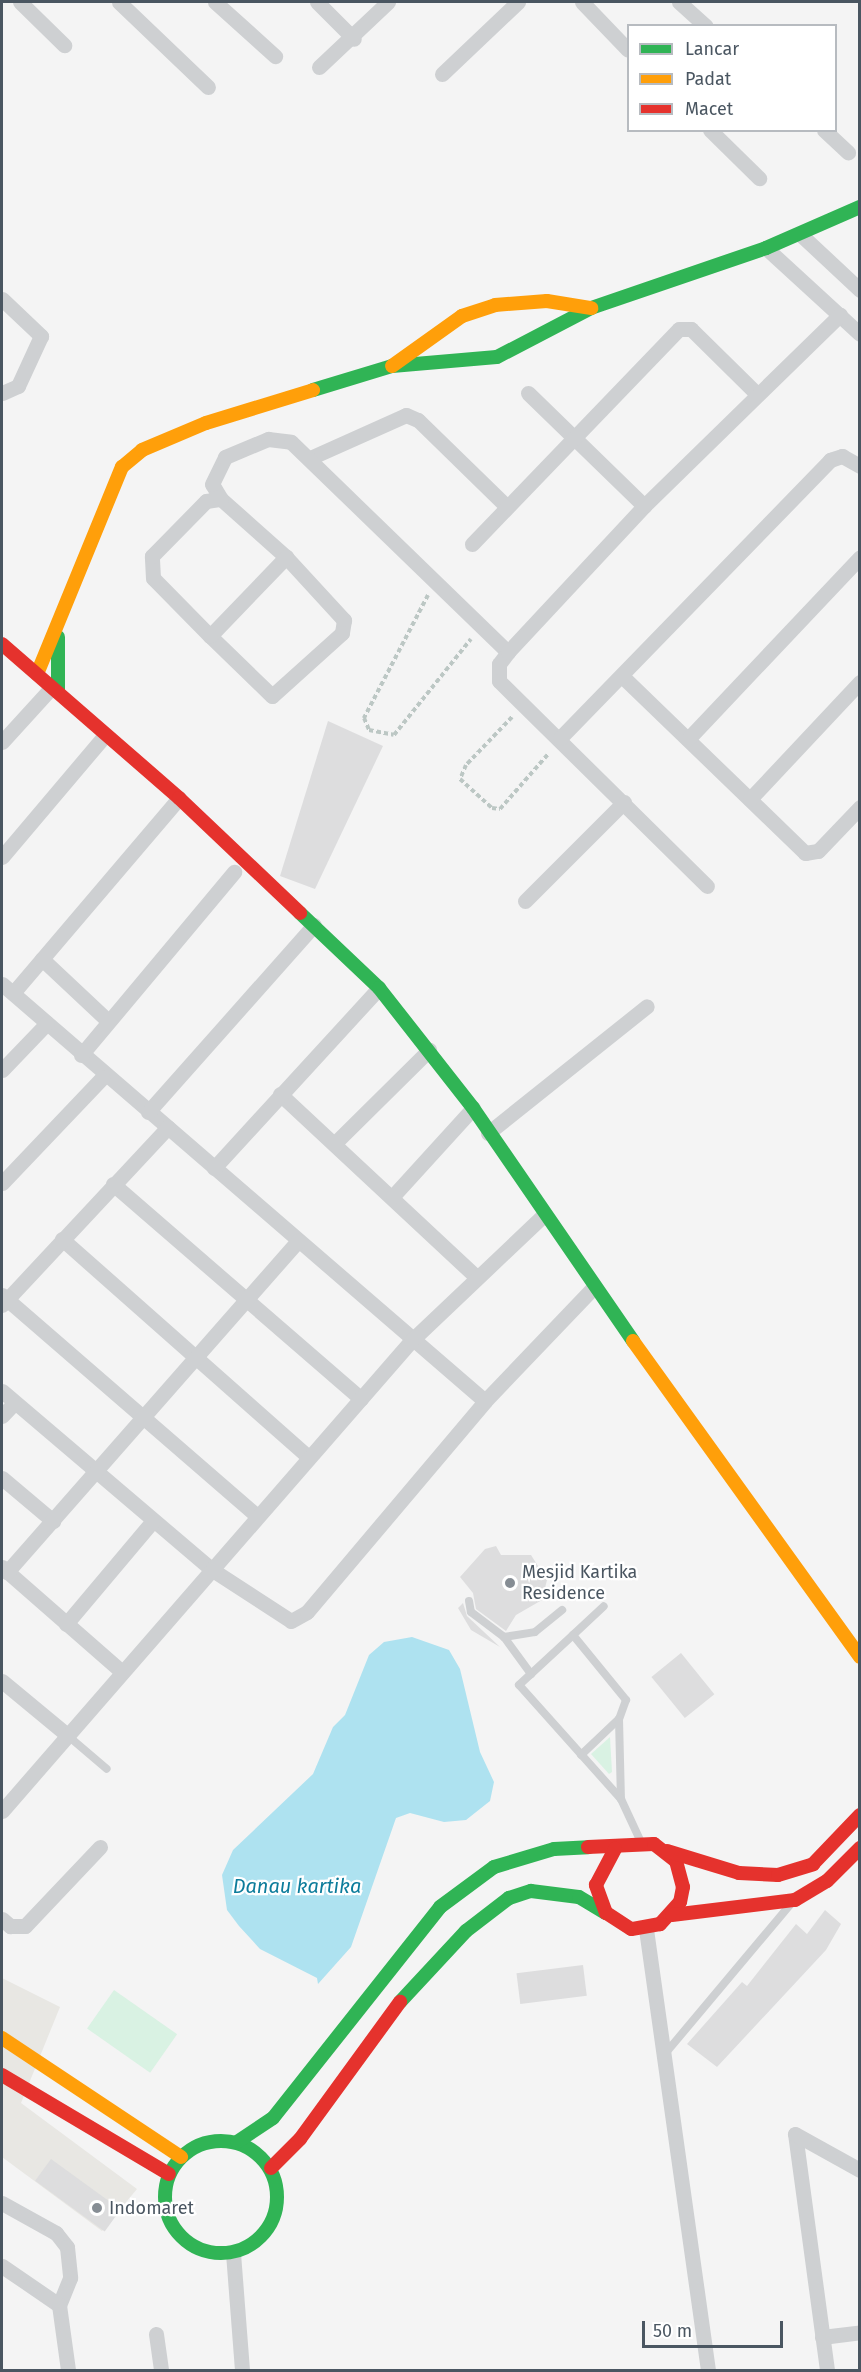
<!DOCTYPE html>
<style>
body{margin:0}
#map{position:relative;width:861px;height:2372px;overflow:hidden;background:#f4f4f4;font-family:"Fira Sans",sans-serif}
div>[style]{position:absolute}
.commercial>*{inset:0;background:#e8e7e3}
.green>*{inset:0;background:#d9f2e3;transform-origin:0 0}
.water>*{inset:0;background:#aee2f0}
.building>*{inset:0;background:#ddddde;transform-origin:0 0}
.path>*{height:4px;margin-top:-2px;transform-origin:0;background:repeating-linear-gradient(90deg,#bcc7c4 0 4.5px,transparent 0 7.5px)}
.lane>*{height:8px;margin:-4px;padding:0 4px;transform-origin:4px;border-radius:4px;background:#ced0d2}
.street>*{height:15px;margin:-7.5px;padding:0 7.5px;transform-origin:7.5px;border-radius:7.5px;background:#ced0d2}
.fast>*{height:14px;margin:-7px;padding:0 7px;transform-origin:7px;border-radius:7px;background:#30b455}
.fast>.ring{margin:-7px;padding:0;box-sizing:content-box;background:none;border:14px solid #30b455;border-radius:50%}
.slow>*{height:14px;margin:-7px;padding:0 7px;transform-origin:7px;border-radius:7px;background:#ff9f0a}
.jam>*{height:14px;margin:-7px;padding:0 7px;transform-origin:7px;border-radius:7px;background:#e5322d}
.dots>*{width:16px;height:16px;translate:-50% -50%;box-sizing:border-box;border:3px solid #fff;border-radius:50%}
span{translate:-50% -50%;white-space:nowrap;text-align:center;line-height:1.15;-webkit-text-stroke:4.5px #fff;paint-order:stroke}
.poi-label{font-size:18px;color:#4a5661}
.left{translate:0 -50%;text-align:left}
.water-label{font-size:20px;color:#0c7c9b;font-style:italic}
.frame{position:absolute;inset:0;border:3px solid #4a5661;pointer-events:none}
.legend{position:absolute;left:627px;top:24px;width:210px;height:108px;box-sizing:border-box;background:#fff;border:2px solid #b7bbc0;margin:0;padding:8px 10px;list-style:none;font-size:18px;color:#4a5661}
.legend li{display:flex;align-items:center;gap:12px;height:30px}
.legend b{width:30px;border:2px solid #b7bbc0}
.scale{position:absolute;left:642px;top:2321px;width:141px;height:27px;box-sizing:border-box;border:3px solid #4a5661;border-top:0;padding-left:8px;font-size:18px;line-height:21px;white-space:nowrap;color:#4a5661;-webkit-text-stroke:4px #fff;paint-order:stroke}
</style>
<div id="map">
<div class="commercial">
<div style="clip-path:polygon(2px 1978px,60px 2007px,21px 2103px,137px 2189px,102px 2231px,2px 2157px)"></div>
</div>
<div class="green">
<div style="clip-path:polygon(610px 1737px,612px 1772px,609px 1774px,591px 1754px)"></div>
<div style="left:114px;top:1990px;width:77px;height:47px;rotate:35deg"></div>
</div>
<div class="water">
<div style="clip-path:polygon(412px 1637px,449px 1650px,460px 1669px,480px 1752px,494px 1782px,490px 1801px,466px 1820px,444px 1822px,410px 1813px,396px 1818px,351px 1947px,318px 1984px,317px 1978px,260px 1949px,239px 1926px,227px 1910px,222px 1875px,233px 1850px,313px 1774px,333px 1727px,345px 1715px,369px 1655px,384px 1642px)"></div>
</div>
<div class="building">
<div style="clip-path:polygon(328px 721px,383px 746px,315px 889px,280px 876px)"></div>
<div style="clip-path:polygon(496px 1546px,501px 1555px,531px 1555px,547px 1580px,542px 1600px,516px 1615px,506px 1631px,476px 1609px,473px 1593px,460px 1577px,485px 1549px)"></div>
<div style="clip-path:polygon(463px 1603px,467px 1616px,500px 1647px,471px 1630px,458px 1608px)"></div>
<div style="left:681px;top:1653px;width:53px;height:38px;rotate:51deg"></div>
<div style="clip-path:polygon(825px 1910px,841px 1924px,826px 1950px,717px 2067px,687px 2044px,742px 1982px,747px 1986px,796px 1924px,807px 1934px)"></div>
<div style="left:583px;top:1965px;width:31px;height:67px;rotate:83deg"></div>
<div style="left:51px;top:2159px;width:86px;height:27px;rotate:36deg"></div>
</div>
<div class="path">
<div style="left:428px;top:595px;width:139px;rotate:117.5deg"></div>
<div style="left:364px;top:718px;width:13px;rotate:67deg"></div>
<div style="left:369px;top:730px;width:25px;rotate:11deg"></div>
<div style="left:394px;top:735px;width:123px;rotate:-51.3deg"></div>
<div style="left:512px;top:717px;width:66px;rotate:133.8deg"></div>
<div style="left:466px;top:765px;width:15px;rotate:113deg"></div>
<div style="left:460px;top:779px;width:43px;rotate:42.2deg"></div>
<div style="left:492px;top:808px;width:8px;rotate:7deg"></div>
<div style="left:500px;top:809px;width:74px;rotate:-48.8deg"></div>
</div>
<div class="lane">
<div style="left:469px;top:1601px;width:11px;rotate:80deg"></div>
<div style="left:471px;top:1612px;width:41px;rotate:37.1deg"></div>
<div style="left:504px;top:1637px;width:46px;rotate:53.9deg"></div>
<div style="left:573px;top:1635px;width:42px;rotate:-43.1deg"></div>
<div style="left:504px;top:1637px;width:31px;rotate:-9deg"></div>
<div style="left:535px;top:1632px;width:35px;rotate:-39deg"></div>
<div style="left:67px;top:1735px;width:52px;rotate:40.4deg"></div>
<div style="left:581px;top:1755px;width:52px;rotate:-43.5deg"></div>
<div style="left:621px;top:1799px;width:153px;rotate:-131.8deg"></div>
<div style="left:519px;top:1685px;width:74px;rotate:-42.8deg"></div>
<div style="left:573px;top:1635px;width:84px;rotate:50.8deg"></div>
<div style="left:626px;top:1700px;width:20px;rotate:110deg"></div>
<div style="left:619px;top:1719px;width:80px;rotate:88.6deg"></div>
<div style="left:621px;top:1799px;width:47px;rotate:65.1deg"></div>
<div style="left:664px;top:2055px;width:196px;rotate:-50deg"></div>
</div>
<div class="street">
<div style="left:20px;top:2px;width:62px;rotate:44.3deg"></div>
<div style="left:119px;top:2px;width:123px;rotate:43.7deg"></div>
<div style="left:215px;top:2px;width:81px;rotate:42deg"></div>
<div style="left:317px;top:2px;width:52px;rotate:45deg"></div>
<div style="left:582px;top:2px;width:66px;rotate:46.2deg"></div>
<div style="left:679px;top:2px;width:36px;rotate:42deg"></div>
<div style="left:319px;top:67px;width:95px;rotate:-43.3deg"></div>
<div style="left:442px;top:74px;width:105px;rotate:-43.5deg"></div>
<div style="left:710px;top:130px;width:69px;rotate:44.4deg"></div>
<div style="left:824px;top:130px;width:33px;rotate:43deg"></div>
<div style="left:800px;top:234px;width:82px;rotate:43deg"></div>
<div style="left:766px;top:248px;width:127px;rotate:42.5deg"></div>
<div style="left:2px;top:299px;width:54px;rotate:43.5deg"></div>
<div style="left:41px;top:336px;width:55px;rotate:114.7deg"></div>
<div style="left:18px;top:386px;width:17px;rotate:156deg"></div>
<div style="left:528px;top:393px;width:162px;rotate:44.2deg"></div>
<div style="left:310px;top:458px;width:105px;rotate:-24.1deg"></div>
<div style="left:406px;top:415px;width:13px;rotate:23deg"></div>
<div style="left:418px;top:420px;width:124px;rotate:44.3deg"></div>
<div style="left:221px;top:499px;width:87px;rotate:41.7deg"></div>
<div style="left:286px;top:557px;width:86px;rotate:47.4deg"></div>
<div style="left:344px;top:620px;width:13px;rotate:99deg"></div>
<div style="left:342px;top:633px;width:94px;rotate:138deg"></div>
<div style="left:272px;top:696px;width:86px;rotate:-135.9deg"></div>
<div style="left:210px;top:636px;width:110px;rotate:-46.1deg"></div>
<div style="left:472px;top:544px;width:298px;rotate:-46.1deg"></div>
<div style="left:679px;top:329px;width:12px"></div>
<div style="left:691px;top:329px;width:91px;rotate:44.6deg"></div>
<div style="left:210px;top:636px;width:81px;rotate:-134.5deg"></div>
<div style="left:153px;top:578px;width:22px;rotate:-93deg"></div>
<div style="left:152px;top:556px;width:77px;rotate:-45.5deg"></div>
<div style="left:206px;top:501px;width:15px;rotate:-8deg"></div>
<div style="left:221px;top:499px;width:17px;rotate:-121deg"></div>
<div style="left:212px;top:484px;width:30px;rotate:-64deg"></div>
<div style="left:225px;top:457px;width:47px;rotate:-22.7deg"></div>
<div style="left:268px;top:439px;width:23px;rotate:7deg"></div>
<div style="left:291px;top:442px;width:302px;rotate:44.1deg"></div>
<div style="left:508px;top:652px;width:15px;rotate:127deg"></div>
<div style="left:499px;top:664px;width:17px;rotate:90deg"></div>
<div style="left:499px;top:681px;width:292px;rotate:44.6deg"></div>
<div style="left:508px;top:652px;width:200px;rotate:-47deg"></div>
<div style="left:644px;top:506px;width:274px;rotate:-44.3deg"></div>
<div style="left:624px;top:678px;width:252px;rotate:44deg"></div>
<div style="left:805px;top:853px;width:13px;rotate:-9deg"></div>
<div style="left:818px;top:851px;width:61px;rotate:-46.3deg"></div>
<div style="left:560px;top:738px;width:388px;rotate:-45.8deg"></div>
<div style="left:830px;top:460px;width:13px;rotate:-18deg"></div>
<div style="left:842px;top:456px;width:21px;rotate:29deg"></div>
<div style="left:688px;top:739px;width:250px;rotate:-46.6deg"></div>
<div style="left:2px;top:742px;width:74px;rotate:-47.7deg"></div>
<div style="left:750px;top:799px;width:161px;rotate:-46.8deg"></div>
<div style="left:2px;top:857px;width:160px;rotate:-49.8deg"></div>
<div style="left:525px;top:901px;width:140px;rotate:-45deg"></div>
<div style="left:42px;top:959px;width:91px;rotate:43.2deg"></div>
<div style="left:2px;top:984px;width:638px;rotate:40.81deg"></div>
<div style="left:13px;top:993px;width:256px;rotate:-49.6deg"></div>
<div style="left:81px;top:1055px;width:239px;rotate:-50.1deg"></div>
<div style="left:2px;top:1070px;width:65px;rotate:-46.2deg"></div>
<div style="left:280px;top:1094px;width:267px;rotate:43deg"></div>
<div style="left:148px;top:1112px;width:250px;rotate:-48.4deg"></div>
<div style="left:488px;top:1133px;width:203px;rotate:-38.6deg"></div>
<div style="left:334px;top:1144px;width:134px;rotate:-44.7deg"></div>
<div style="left:214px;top:1168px;width:244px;rotate:-47.5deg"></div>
<div style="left:2px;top:1183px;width:146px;rotate:-46.4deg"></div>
<div style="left:113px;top:1184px;width:328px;rotate:40.9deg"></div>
<div style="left:393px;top:1196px;width:119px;rotate:-47.7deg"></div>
<div style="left:62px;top:1239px;width:329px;rotate:41.5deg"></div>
<div style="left:2px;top:1295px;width:337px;rotate:40.9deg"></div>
<div style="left:2px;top:1305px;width:243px;rotate:-47deg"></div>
<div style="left:2px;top:1391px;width:275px;rotate:40.4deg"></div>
<div style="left:211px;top:1569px;width:95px;rotate:33deg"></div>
<div style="left:291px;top:1621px;width:18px;rotate:-29deg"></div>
<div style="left:307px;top:1612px;width:276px;rotate:-49.8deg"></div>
<div style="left:485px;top:1401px;width:158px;rotate:-46.3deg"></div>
<div style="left:2px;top:1416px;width:18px;rotate:-47deg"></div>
<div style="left:2px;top:1478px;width:67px;rotate:40.1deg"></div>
<div style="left:2px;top:1567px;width:159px;rotate:41.2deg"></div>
<div style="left:7px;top:1572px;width:441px;rotate:-48.7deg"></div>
<div style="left:66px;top:1624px;width:133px;rotate:-49.9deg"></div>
<div style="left:2px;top:1681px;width:83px;rotate:39.6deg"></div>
<div style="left:2px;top:1811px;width:623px;rotate:-48.97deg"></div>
<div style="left:411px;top:1341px;width:183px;rotate:-43.5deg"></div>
<div style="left:2px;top:1919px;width:11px;rotate:41deg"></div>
<div style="left:10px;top:1926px;width:15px"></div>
<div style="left:25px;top:1926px;width:109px;rotate:-46.5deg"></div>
<div style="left:646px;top:1929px;width:445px;rotate:82deg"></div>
<div style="left:2px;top:2203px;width:62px;rotate:29.1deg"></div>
<div style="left:56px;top:2233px;width:18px;rotate:52deg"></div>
<div style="left:67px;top:2247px;width:31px;rotate:84deg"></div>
<div style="left:70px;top:2278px;width:29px;rotate:112deg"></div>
<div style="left:233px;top:2253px;width:117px;rotate:85.6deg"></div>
<div style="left:2px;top:2266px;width:69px;rotate:34.4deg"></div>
<div style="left:59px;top:2305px;width:66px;rotate:82.1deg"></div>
<div style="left:156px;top:2334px;width:36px;rotate:82deg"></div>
<div style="left:822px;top:2337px;width:38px;rotate:-7deg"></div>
<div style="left:827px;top:2370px;width:238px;rotate:-97.7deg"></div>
<div style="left:795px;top:2134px;width:74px;rotate:29deg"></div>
</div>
<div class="fast">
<div style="left:313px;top:390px;width:83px;rotate:-16.9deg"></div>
<div style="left:392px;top:366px;width:105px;rotate:-4.9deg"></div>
<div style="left:497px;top:357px;width:106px;rotate:-27.5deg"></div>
<div style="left:591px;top:308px;width:185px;rotate:-18.9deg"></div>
<div style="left:766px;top:248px;width:103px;rotate:-23.6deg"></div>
<div style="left:58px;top:637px;width:55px;rotate:90deg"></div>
<div style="left:300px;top:913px;width:109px;rotate:43.5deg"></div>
<div style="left:379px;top:988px;width:152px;rotate:51.9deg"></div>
<div style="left:473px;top:1108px;width:283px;rotate:55.5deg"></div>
<div style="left:400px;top:2002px;width:97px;rotate:-47.1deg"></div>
<div style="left:466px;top:1931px;width:54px;rotate:-37.5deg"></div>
<div style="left:509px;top:1898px;width:23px;rotate:-18deg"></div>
<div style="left:531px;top:1891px;width:48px;rotate:7.1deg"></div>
<div style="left:579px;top:1897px;width:31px;rotate:31deg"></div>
<div class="ring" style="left:165px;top:2141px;width:98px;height:98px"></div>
<div style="left:237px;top:2142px;width:43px;rotate:-33.7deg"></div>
<div style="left:273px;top:2118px;width:269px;rotate:-51.6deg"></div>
<div style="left:440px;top:1907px;width:67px;rotate:-36.5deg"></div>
<div style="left:494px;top:1867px;width:63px;rotate:-16.7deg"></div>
<div style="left:554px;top:1849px;width:34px;rotate:-3deg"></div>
</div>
<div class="slow">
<div style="left:392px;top:366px;width:86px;rotate:-35.5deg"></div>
<div style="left:462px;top:316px;width:35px;rotate:-18deg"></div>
<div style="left:495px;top:305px;width:52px;rotate:-4.4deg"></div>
<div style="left:547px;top:301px;width:45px;rotate:9deg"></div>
<div style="left:37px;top:674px;width:224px;rotate:-67.7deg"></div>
<div style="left:122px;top:467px;width:26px;rotate:-40deg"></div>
<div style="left:142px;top:450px;width:69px;rotate:-22.9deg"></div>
<div style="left:206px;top:423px;width:112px;rotate:-17.1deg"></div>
<div style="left:633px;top:1341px;width:389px;rotate:54.3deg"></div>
<div style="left:2px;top:2038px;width:215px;rotate:33.6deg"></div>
</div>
<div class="jam">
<div style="left:2px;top:644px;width:235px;rotate:41deg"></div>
<div style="left:179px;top:798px;width:167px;rotate:43.5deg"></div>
<div style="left:588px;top:1847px;width:66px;rotate:-2.6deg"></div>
<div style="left:654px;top:1844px;width:28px;rotate:38deg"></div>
<div style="left:676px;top:1861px;width:27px;rotate:75deg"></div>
<div style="left:683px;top:1887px;width:15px;rotate:101deg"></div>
<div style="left:680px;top:1902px;width:30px;rotate:132deg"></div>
<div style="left:660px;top:1924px;width:29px;rotate:170deg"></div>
<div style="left:631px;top:1929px;width:30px;rotate:-147deg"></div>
<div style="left:606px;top:1913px;width:30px;rotate:-110deg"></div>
<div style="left:596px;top:1885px;width:41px;rotate:-62.2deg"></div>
<div style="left:667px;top:1851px;width:75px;rotate:17deg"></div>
<div style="left:739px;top:1873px;width:39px;rotate:3deg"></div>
<div style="left:778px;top:1875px;width:37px;rotate:-17deg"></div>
<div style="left:813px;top:1864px;width:68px;rotate:-46.2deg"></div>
<div style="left:672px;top:1915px;width:124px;rotate:-7deg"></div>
<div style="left:795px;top:1900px;width:37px;rotate:-31deg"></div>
<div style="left:827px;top:1881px;width:47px;rotate:-45deg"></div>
<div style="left:2px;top:2075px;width:194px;rotate:30.7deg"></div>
<div style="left:271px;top:2168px;width:41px;rotate:-45deg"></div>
<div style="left:300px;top:2139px;width:170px;rotate:-53.9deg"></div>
</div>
<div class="dots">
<div style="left:510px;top:1583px;background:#868d94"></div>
<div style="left:97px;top:2208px;background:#868d94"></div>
</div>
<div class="poi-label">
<span class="left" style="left:522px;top:1583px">Mesjid Kartika<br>Residence</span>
<span class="left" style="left:109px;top:2208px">Indomaret</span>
</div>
<div class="water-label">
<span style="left:297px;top:1886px">Danau kartika</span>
</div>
<div class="frame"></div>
<ul class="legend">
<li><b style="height:8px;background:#30b455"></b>Lancar</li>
<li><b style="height:8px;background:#ff9f0a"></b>Padat</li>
<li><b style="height:8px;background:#e5322d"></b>Macet</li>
</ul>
<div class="scale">50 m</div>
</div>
